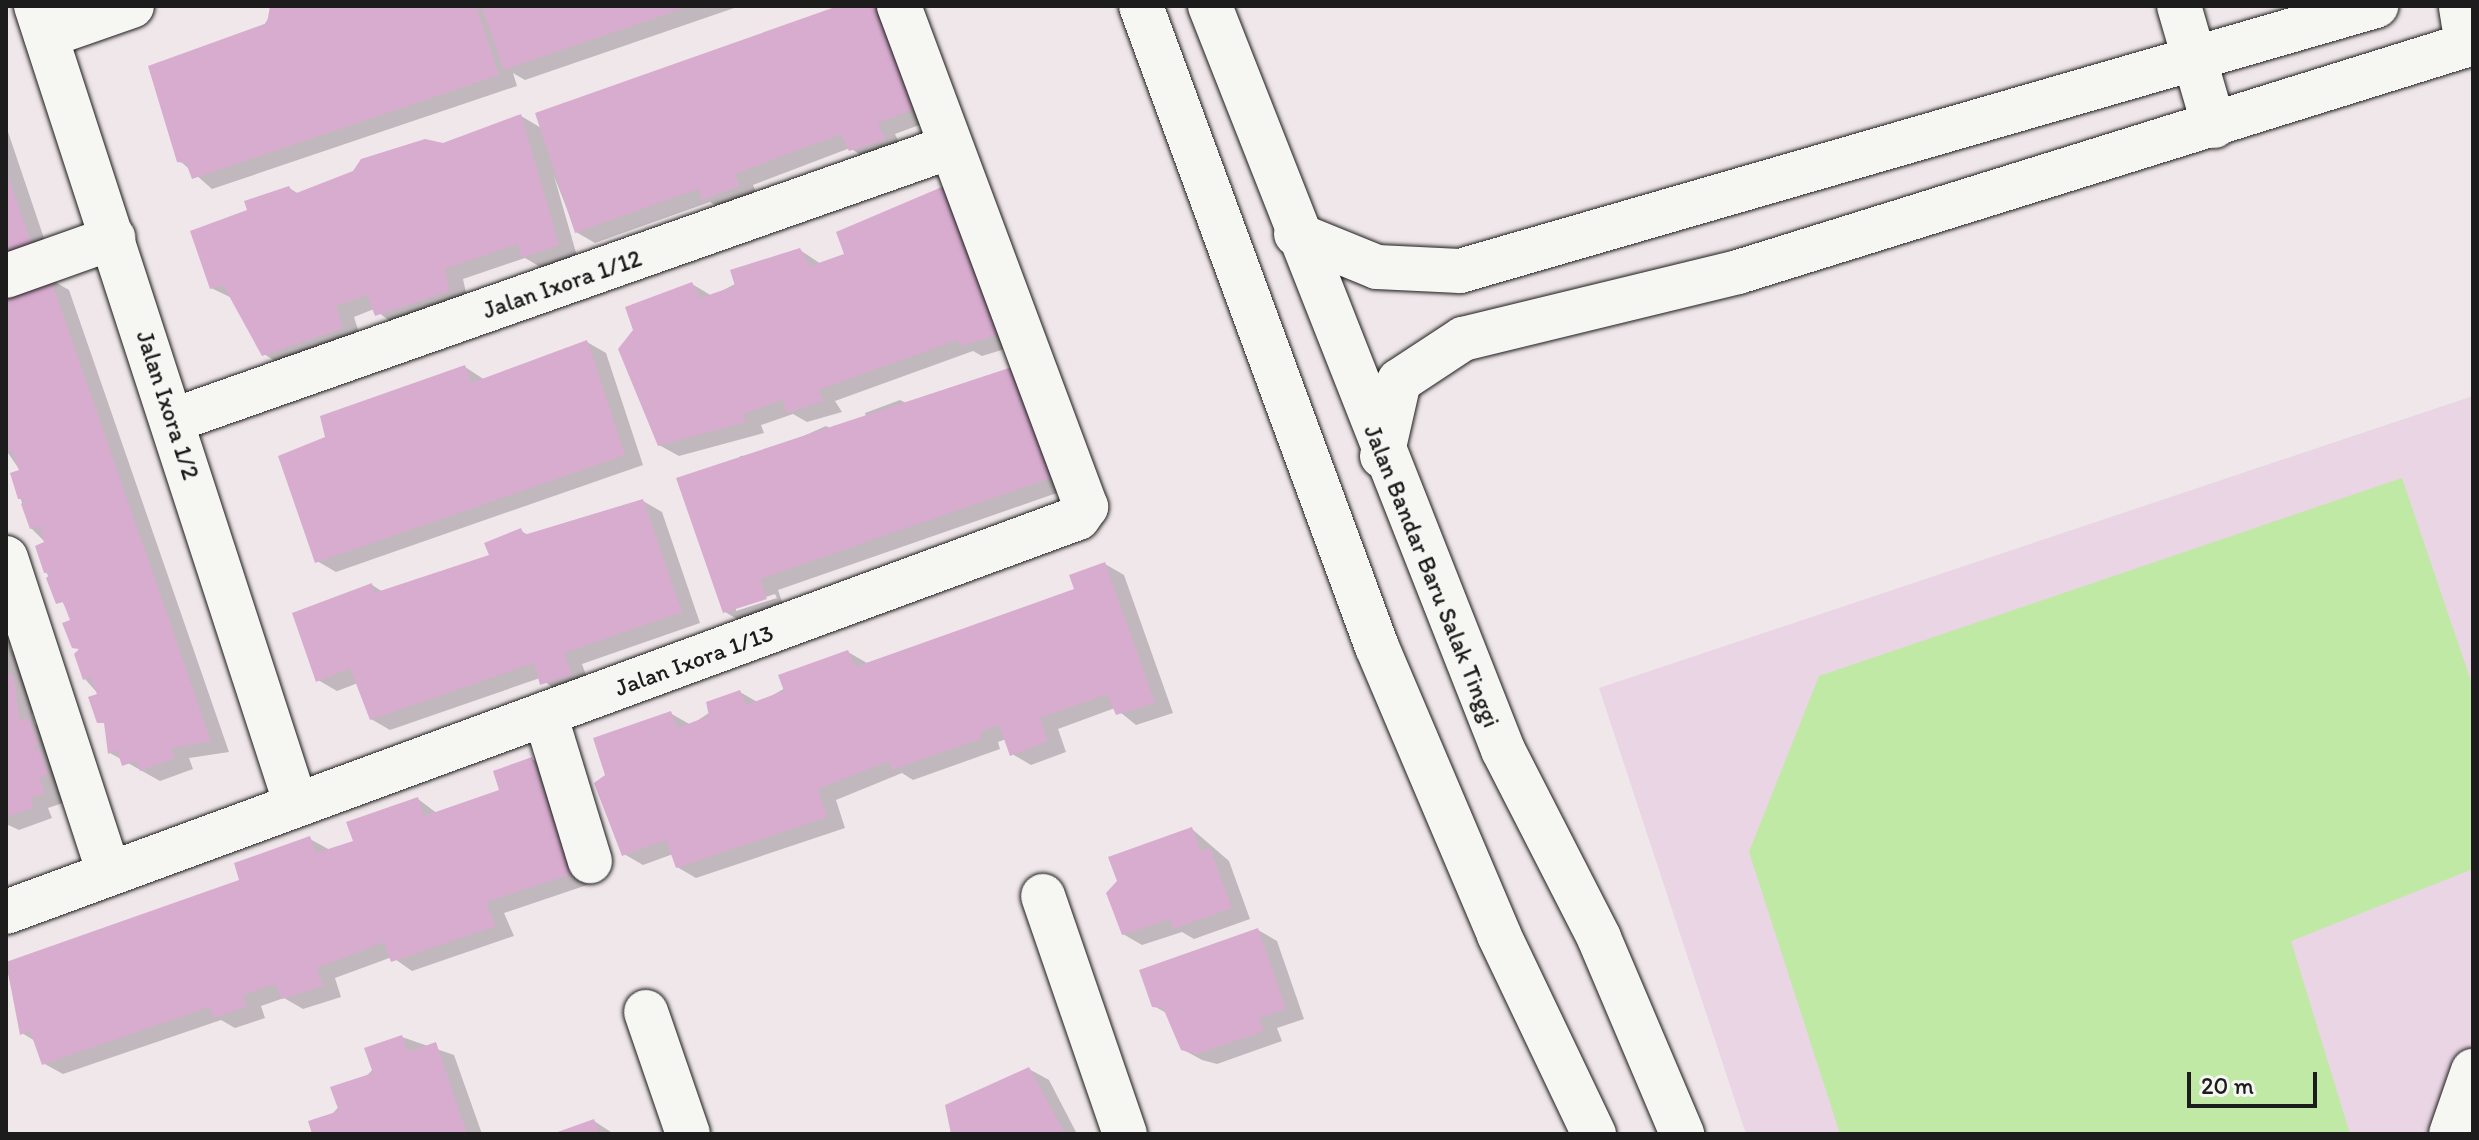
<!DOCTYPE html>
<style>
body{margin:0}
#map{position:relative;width:2479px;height:1140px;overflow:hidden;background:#f0e7eb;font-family:Itim,sans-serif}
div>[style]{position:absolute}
.built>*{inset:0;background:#e9d5e3}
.green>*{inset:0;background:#c0e9a5}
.shadow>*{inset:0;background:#0003}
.building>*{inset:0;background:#d8accf}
.roads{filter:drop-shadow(0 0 2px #1c1c1c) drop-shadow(0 0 2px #1c1c1c)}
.minor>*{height:44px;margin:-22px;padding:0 22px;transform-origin:22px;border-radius:22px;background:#f6f6f2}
.major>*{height:44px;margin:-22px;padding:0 22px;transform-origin:22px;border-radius:22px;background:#f6f6f2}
span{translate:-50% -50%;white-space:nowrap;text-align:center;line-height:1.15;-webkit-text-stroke:7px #f6f6f2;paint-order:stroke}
.street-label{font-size:24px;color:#1c1c1c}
.frame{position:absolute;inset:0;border:8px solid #1c1c1c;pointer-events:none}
.scale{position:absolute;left:2187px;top:1072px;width:130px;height:36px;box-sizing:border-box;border:4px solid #1c1c1c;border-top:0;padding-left:10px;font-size:24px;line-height:28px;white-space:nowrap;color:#1c1c1c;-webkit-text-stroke:6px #f6f6f2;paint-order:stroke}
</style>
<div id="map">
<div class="built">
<div style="clip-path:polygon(2473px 396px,2473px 1134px,1746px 1134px,1599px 688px)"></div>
</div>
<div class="green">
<div style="clip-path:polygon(2402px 478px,2473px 687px,2473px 869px,2291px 941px,2350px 1134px,1840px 1134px,1749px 852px,1819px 676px)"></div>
</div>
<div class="shadow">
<div style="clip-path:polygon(276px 6px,740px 6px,525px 80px,513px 73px,517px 86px,212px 189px,179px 160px)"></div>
<div style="clip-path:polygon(844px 6px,938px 118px,895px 134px,903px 151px,870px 161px,850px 148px,753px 185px,758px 197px,723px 210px,710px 202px,595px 243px,576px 232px,554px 176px,577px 256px,542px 268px,525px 258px,463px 279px,468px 302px,396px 326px,374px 309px,354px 317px,361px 339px,283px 366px,264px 354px,232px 298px,211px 288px,250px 211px,289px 188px,299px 194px,521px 116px,543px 129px)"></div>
<div style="clip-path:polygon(6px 126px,51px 259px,6px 275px)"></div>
<div style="clip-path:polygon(800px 250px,821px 264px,1025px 343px,982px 356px,973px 351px,835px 401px,842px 412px,807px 422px,793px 414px,761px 425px,764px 433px,679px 456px,659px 445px,692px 284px,712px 296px)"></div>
<div style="clip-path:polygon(50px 279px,69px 290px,229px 752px,189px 758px,193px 769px,160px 781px,110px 753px,100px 696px,85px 679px,73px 621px,46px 572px,47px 544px,31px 528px,20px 497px,21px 472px,6px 450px)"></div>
<div style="clip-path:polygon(587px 342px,606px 353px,643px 465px,336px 572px,317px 561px,327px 439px,465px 367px,485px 380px)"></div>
<div style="clip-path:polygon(evenodd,900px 400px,1077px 486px,778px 590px,785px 610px,744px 623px,725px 612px,740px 456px,761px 455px,826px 426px,835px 431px,867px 420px,865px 413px,900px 400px,775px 594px,777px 598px,736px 611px,736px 607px,775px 594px)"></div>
<div style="clip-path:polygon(643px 501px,662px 512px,700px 623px,582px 664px,590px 686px,561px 694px,540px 678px,390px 730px,371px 719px,358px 683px,337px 691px,318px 680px,372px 585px,383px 592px,492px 556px,521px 531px,530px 536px)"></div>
<div style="clip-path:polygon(1105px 564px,1124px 575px,1173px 713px,1136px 725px,1115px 708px,1058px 729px,1066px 752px,1031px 765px,1012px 754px,1006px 739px,998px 742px,1000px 749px,913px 780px,902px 773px,836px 800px,845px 828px,696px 878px,677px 867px,673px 854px,643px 865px,624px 854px,670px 713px,691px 725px,740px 692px,759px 703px,848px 652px,867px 663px,1076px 590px)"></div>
<div style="clip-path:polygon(6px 611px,11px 650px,22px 656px,40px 712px,32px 714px,35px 724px,48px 731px,66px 785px,57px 787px,63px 803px,48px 808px,52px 818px,19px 830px,6px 824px)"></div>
<div style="clip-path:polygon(532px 759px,551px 770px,590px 884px,504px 913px,514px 936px,412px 971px,392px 957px,335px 978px,341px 997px,303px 1009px,284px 998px,261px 1006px,265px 1018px,235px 1028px,221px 1020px,63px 1074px,43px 1063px,35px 1041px,22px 1033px,6px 964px,241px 881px,310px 839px,330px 850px,355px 842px,418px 799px,438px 814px,502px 792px)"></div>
<div style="clip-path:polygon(1192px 829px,1229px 861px,1250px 919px,1194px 939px,1182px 932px,1142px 945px,1123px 934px)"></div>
<div style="clip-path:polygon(1258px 930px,1277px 941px,1304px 1019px,1277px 1028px,1282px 1041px,1217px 1064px,1202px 1060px,1182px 1049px,1168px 1014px,1154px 1006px)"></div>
<div style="clip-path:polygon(402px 1037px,454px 1055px,482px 1134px,314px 1134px)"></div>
<div style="clip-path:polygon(1029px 1069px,1049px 1080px,1077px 1134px,955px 1134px)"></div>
<div style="clip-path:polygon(594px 1121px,614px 1134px,557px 1134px)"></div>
</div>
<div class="building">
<div style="clip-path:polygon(270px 6px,476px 6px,499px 75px,192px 179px,186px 163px,177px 162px,148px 66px,267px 23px)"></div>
<div style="clip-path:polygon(481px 6px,690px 6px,504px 70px)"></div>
<div style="clip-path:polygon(838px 6px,887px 6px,920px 107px,878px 123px,886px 140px,849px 151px,841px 134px,735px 174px,740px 186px,702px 200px,698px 189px,575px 233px,535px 113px)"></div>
<div style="clip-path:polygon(521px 114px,559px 245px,521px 258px,518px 244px,445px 269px,450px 291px,375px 316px,367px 295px,336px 306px,343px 328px,262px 356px,223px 285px,210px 289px,190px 231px,247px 210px,244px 201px,289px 186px,294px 194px,353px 171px,361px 159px,425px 139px,443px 143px)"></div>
<div style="clip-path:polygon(6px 170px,33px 248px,6px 258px)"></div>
<div style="clip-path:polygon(956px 181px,1007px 332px,961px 346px,957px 340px,818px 390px,824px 401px,787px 413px,782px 400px,743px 414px,746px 422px,658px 446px,618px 349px,633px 330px,625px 307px,692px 282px,700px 298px,735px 286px,730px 270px,800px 248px,810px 266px,844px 254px,836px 232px)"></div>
<div style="clip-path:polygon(50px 277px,211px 741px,171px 748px,175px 758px,140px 771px,136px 761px,122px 766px,117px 750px,108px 754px,104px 723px,97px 723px,88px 697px,97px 694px,90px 677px,83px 680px,74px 654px,79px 649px,72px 648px,62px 623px,70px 620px,63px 602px,56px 604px,46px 578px,52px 573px,44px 573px,35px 546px,44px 542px,39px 526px,30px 529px,21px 504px,27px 499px,18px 499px,10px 473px,19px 470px,12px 451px,6px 453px,6px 293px)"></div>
<div style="clip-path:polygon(587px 340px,625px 455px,315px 563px,278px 456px,325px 437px,320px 416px,465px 365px,471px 383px)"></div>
<div style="clip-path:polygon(1018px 365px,1059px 475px,760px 579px,767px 599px,723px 613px,676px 478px)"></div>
<div style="clip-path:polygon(643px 499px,682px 612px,564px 653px,572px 675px,540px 685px,534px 663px,370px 720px,350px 668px,316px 682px,292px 613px,372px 583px,374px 593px,489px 555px,484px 543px,521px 528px,524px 535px)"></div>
<div style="clip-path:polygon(1105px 562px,1155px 703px,1116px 715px,1107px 694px,1040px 718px,1048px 741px,1010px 756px,999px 725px,980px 732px,982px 738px,892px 770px,889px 761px,818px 789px,827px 817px,676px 868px,666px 840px,622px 856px,594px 783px,605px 775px,593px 738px,671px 711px,677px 728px,709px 716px,706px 702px,740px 690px,746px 705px,784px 691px,778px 675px,848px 650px,855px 667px,1074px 589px,1069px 575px)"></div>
<div style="clip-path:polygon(6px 674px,13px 675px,20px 721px,29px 718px,38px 744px,32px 749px,40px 749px,48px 775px,39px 777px,45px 793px,30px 798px,34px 808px,6px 817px)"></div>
<div style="clip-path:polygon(532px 757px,572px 874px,486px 902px,496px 926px,391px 962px,384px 942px,317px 968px,323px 986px,282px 999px,275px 984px,243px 995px,247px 1007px,214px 1018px,209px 1007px,42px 1065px,30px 1031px,20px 1035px,6px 962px,239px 880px,234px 863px,310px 836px,316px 853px,353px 841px,346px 822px,418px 797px,424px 816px,499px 790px,493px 771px)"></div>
<div style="clip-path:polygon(1192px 827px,1200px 851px,1210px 848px,1232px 908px,1173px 929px,1170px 919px,1122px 935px,1106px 893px,1117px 881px,1108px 857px)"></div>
<div style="clip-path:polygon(1258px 928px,1286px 1009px,1259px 1018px,1264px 1031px,1196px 1054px,1181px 1050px,1163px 1008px,1152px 1007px,1139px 970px)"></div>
<div style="clip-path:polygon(402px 1035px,408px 1052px,436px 1042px,467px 1134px,312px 1134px,308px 1121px,339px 1111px,330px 1087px,373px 1073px,364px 1048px)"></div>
<div style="clip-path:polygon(1029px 1067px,1065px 1134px,951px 1134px,945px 1105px)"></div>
<div style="clip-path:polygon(594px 1119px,600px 1134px,552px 1134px)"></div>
</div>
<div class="roads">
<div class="minor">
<div style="left:36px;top:6px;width:840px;rotate:71.97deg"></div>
<div style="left:2179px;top:6px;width:125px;rotate:73.7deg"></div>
<div style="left:46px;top:36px;width:91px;rotate:-19.2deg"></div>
<div style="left:1296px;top:234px;width:87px;rotate:22.2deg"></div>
<div style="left:1377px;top:267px;width:83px;rotate:2.8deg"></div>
<div style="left:1460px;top:271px;width:954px;rotate:-16.14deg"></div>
<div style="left:6px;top:276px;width:114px;rotate:-19.6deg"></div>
<div style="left:174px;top:420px;width:823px;rotate:-19.38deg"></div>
<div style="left:1382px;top:456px;width:77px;rotate:-77.2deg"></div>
<div style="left:1399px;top:381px;width:77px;rotate:-33.3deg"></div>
<div style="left:1463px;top:339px;width:283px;rotate:-13.7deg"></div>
<div style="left:1738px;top:272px;width:764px;rotate:-17.3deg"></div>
<div style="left:2467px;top:45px;width:39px;rotate:-99deg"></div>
<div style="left:6px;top:558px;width:332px;rotate:71.9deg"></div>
<div style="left:545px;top:714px;width:154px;rotate:73deg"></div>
<div style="left:1043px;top:896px;width:252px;rotate:71deg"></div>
<div style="left:6px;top:912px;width:1142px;rotate:-20.18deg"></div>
<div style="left:1078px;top:518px;width:14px;rotate:-54deg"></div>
<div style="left:1086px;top:507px;width:535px;rotate:-110.47deg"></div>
<div style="left:646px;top:1012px;width:129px;rotate:71deg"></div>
<div style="left:2451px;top:1134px;width:67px;rotate:-70.8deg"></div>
</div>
<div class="major">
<div style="left:1141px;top:6px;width:683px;rotate:69.79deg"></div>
<div style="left:1377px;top:647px;width:313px;rotate:67deg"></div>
<div style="left:1499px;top:935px;width:221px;rotate:64.5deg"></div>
<div style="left:1210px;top:6px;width:800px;rotate:68.5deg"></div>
<div style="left:1503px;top:750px;width:211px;rotate:62.9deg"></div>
<div style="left:1599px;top:938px;width:213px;rotate:67deg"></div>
</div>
</div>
<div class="street-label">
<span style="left:562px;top:284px;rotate:-19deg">Jalan Ixora 1/12</span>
<span style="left:168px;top:405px;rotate:72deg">Jalan Ixora 1/2</span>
<span style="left:1432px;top:576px;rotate:68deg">Jalan Bandar Baru Salak Tinggi</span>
<span style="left:694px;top:660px;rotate:-20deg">Jalan Ixora 1/13</span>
</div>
<div class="frame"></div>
<div class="scale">20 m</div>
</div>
